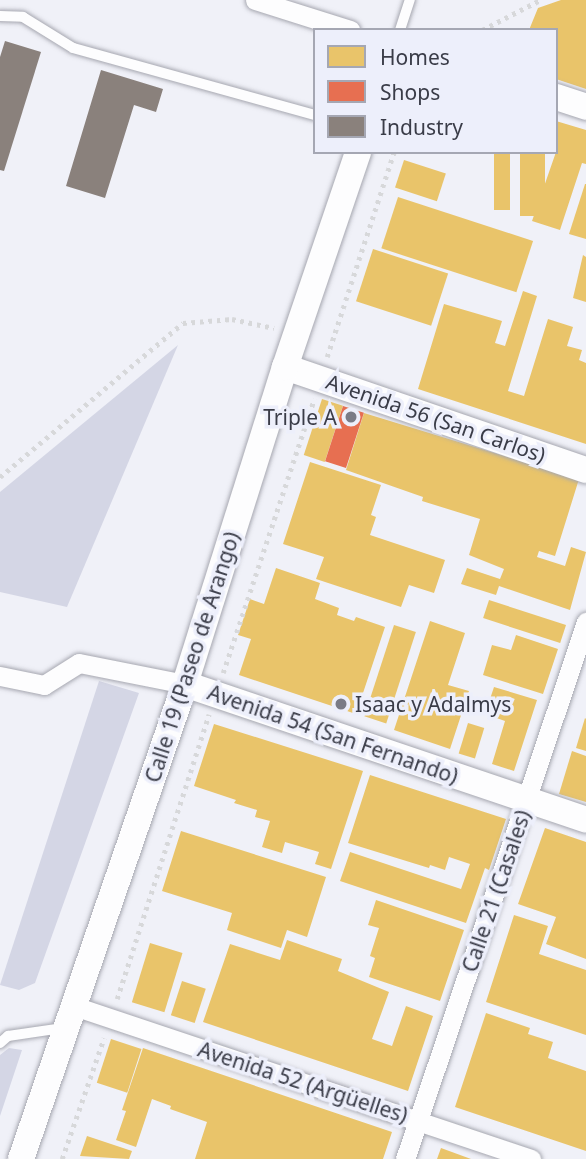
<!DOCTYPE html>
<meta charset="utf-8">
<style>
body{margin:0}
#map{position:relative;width:586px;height:1159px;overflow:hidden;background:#f0f1f8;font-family:"Noto Sans",sans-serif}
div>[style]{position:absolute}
.green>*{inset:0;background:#d4d6e5}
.homes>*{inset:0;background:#e9c46a;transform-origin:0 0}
.shops>*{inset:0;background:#e76f51;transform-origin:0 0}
.industry>*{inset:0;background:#8a817c}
.path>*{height:4.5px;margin-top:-2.25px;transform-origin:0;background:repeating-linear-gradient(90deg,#d7d8da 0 3.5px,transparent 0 8.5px)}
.roads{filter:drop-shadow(0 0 2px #a6a7b0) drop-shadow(0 0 2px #a6a7b0)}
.lane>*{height:10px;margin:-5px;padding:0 5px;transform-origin:5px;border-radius:5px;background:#fdfdfe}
.street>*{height:19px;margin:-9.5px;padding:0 9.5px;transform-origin:9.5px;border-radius:9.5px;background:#fdfdfe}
.secondary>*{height:26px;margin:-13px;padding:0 13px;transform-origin:13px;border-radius:13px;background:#fdfdfe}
.dots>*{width:19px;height:19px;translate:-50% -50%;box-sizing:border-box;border:4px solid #edeffb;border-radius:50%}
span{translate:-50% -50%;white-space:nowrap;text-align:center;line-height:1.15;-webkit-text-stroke:7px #edeffb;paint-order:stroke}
.poi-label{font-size:21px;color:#3a3c48}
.right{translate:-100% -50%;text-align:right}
.left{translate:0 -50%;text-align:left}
.street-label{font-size:21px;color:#3a3c48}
.legend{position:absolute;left:313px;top:28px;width:245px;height:126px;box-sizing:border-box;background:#edeffb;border:2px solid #a5a7b3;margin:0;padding:9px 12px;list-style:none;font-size:21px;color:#3a3c48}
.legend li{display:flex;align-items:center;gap:14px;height:35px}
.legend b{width:35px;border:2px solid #a5a7b3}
</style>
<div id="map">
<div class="green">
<div style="clip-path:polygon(178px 345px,67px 607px,0 592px,0 492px)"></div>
<div style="clip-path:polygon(99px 681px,139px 693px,35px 983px,19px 990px,0 985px)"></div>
<div style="clip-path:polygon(9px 1048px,22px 1050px,0 1116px,0 1055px)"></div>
</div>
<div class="homes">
<div style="clip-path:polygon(561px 0,586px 0,586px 89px,556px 79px,556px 30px,529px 30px,538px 8px)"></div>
<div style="clip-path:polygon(556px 121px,586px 130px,586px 164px,582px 163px,560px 230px,532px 221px,556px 152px)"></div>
<div style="left:494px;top:152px;width:16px;height:58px"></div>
<div style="left:520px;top:152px;width:25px;height:64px"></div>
<div style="left:404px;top:160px;width:44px;height:29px;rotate:18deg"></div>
<div style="clip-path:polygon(585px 184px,586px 184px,586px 239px,569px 234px)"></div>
<div style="left:398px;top:197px;width:142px;height:54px;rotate:18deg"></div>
<div style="left:373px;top:249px;width:79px;height:55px;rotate:18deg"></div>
<div style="clip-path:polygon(583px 255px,586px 257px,586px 302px,573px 298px)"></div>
<div style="clip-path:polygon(523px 291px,537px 296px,508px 391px,524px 396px,548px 319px,573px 327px,567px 346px,582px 350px,579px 360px,586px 363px,586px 444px,418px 389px,444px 304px,502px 321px,495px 343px,505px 346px)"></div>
<div style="left:322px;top:399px;width:22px;height:59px;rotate:18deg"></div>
<div style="clip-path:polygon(364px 413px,579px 479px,555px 556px,539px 551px,537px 557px,565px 566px,571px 547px,586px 552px,570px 610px,499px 586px,496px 595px,461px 584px,467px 568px,500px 579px,504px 569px,469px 555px,480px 519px,422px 501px,423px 497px,346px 470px)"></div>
<div style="clip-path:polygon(310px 462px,381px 485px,371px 515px,376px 517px,370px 535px,445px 560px,434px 593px,409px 585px,401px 607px,316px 579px,324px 557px,283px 544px)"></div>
<div style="clip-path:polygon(276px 568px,320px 583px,315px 599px,339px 608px,337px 615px,354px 621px,356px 617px,385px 627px,356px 714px,239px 675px,251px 639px,238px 635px,250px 599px,264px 604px)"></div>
<div style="left:489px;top:600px;width:81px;height:19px;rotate:18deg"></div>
<div style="clip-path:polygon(430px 621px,465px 633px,448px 685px,469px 691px,450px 749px,394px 730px)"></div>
<div style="left:394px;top:625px;width:23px;height:96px;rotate:18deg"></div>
<div style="clip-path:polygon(516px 635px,558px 649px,543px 694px,483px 675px,492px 645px,511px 650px)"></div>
<div style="clip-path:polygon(494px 687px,537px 700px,514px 771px,492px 764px,505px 721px,485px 714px)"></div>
<div style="clip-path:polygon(585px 718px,586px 719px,586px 751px,576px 748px)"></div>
<div style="left:468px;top:723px;width:17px;height:32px;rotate:17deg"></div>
<div style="clip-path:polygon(214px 724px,363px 771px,331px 869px,315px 864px,319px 852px,285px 842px,282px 853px,262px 847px,270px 821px,255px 817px,257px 810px,234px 803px,236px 800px,194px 786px)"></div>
<div style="clip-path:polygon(572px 751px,586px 756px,586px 802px,559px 794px)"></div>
<div style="clip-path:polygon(370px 775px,506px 819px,489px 870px,485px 868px,466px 923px,340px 881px,350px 852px,461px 889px,470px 864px,449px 857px,445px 870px,430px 865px,429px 868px,348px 843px)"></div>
<div style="clip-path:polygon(545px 828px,586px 842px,586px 959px,546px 944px,556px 917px,518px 904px)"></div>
<div style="clip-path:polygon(181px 831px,326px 877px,307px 937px,287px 930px,281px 948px,227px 930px,232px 913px,162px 891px)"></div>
<div style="clip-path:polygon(376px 900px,464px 930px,440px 1001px,369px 977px,375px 958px,370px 956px,379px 928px,368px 925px)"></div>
<div style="clip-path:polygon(514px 915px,548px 926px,539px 954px,586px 970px,586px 1035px,486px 1002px)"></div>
<div style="clip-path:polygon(287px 940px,342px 959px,338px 971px,389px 992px,372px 1039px,392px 1046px,406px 1006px,433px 1016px,408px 1091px,203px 1022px,230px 944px,280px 960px)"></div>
<div style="left:150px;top:943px;width:34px;height:62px;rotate:17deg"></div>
<div style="left:182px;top:981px;width:25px;height:36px;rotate:18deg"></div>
<div style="clip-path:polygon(486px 1013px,530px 1028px,528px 1034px,553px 1042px,548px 1058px,586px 1071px,586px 1151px,455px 1107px)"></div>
<div style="left:111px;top:1039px;width:32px;height:46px;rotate:18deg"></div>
<div style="clip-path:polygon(143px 1048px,392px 1132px,383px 1159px,195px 1159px,207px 1122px,170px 1109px,171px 1106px,152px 1099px,136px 1147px,116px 1140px,126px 1111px,122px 1110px)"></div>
<div style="clip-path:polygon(87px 1136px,132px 1151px,129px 1159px,80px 1156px)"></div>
<div style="clip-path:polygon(441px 1148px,471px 1159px,437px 1159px)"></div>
</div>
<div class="shops">
<div style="left:343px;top:406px;width:22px;height:58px;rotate:18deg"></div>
</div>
<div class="industry">
<div style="clip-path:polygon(5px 41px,41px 52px,4px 171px,0 170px,0 57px)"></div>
<div style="clip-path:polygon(101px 70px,163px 89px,156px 112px,134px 105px,105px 198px,66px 186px)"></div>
</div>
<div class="path">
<div style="left:482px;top:30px;width:65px;rotate:-27.3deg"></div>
<div style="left:327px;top:357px;width:216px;rotate:-71.9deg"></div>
<div style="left:0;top:477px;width:239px;rotate:-40.1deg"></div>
<div style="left:183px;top:323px;width:49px;rotate:-4.7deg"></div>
<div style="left:232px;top:319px;width:43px;rotate:12.1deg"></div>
<div style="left:223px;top:673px;width:289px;rotate:-71.6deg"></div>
<div style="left:117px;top:999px;width:299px;rotate:-72.1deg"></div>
<div style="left:62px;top:1159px;width:128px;rotate:-70.9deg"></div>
</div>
<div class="roads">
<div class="lane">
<div style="left:0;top:16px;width:23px;rotate:2deg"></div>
<div style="left:23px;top:17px;width:59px;rotate:31.8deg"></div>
<div style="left:73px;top:48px;width:251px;rotate:15.5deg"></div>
<div style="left:400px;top:30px;width:32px;rotate:-72deg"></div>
<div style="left:0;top:1043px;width:11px;rotate:-41deg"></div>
<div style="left:8px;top:1036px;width:56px;rotate:-8.3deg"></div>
</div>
<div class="street">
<div style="left:255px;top:0;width:100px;rotate:17.5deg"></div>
<div style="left:0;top:676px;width:45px;rotate:11.6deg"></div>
<div style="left:44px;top:685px;width:41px;rotate:-32.2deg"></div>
<div style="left:79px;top:663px;width:108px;rotate:11.2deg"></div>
<div style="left:74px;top:1006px;width:482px;rotate:18.5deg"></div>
<div style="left:405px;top:1159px;width:567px;rotate:-71.37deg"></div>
</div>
<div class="secondary">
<div style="left:556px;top:97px;width:32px;rotate:18deg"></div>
<div style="left:285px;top:367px;width:318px;rotate:18.9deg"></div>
<div style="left:185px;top:684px;width:423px;rotate:18.7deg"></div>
<div style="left:21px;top:1159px;width:503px;rotate:-70.95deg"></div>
<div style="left:185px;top:684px;width:332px;rotate:-72.5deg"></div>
<div style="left:285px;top:367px;width:227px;rotate:-71.2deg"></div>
</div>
</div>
<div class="dots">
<div style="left:351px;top:417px;background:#7a7b86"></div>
<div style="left:341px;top:704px;background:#7a7b86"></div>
</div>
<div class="poi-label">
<span class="right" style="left:337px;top:417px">Triple A</span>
<span class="left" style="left:355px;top:704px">Isaac y Adalmys</span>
</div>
<div class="street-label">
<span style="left:436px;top:418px;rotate:19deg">Avenida 56 (San Carlos)</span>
<span style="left:192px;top:657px;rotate:-72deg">Calle 19 (Paseo de Arango)</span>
<span style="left:333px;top:734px;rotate:19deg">Avenida 54 (San Fernando)</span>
<span style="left:496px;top:891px;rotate:-71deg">Calle 21 (Casales)</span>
<span style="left:303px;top:1082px;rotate:18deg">Avenida 52 (Argüelles)</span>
</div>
<ul class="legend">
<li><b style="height:19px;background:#e9c46a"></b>Homes</li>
<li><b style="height:19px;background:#e76f51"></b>Shops</li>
<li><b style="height:19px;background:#8a817c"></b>Industry</li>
</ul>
</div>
